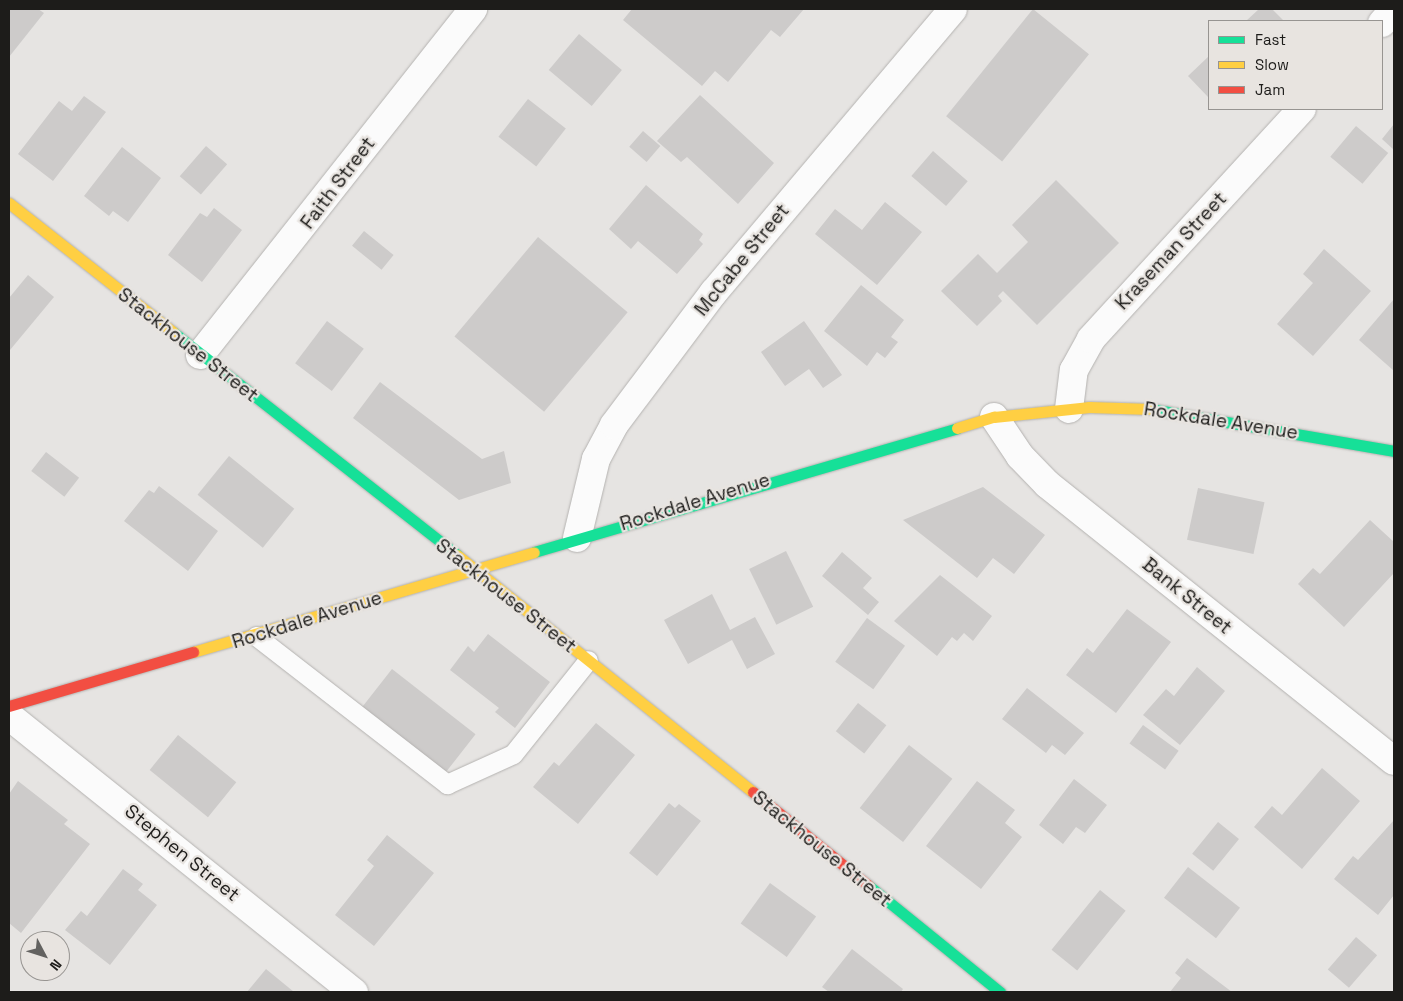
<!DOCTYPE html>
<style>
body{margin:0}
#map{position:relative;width:1403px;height:1001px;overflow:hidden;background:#e6e4e2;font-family:"Space Grotesk",sans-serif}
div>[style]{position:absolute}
.building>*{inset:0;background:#cdcbca;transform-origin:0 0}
.roads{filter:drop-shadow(0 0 1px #b4b2b0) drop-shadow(0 0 1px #b4b2b0)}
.lane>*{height:19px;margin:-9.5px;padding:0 9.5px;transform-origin:9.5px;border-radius:9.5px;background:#fbfbfb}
.street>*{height:28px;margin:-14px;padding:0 14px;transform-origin:14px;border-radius:14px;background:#fbfbfb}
.fast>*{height:11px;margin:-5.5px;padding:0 5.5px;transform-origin:5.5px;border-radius:5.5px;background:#16e098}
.slow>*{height:11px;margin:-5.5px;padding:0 5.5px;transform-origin:5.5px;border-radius:5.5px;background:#ffcf43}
.jam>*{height:11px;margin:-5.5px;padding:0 5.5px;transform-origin:5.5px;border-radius:5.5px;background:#f24e42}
span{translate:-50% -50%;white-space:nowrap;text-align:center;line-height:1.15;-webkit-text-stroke:4.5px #e8e4e0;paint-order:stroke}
.street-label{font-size:19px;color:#1d1c1a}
.frame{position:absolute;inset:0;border:10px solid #1d1c1a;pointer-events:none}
.legend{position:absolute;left:1208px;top:20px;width:175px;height:90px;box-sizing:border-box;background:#e8e4e0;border:1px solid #979491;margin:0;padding:6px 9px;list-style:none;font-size:15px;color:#1d1c1a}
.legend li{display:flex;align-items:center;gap:10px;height:25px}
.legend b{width:25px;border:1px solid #979491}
.north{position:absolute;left:20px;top:931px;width:50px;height:50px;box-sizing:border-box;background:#e8e4e0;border:1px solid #979491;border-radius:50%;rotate:130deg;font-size:14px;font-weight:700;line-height:20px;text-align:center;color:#1d1c1a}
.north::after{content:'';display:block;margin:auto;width:18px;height:22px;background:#636260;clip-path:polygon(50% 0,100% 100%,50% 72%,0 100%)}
</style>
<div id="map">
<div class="building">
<div style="clip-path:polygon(9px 9px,38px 9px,44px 13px,9px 57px)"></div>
<div style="clip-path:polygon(632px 9px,804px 9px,780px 37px,771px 30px,728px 82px,715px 71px,702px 86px,623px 20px)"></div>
<div style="left:1033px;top:9px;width:72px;height:138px;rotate:39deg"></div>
<div style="clip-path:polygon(1259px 9px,1272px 9px,1284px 21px,1246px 21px)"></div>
<div style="left:579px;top:34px;width:56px;height:47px;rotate:40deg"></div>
<div style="clip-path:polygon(1209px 56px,1209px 98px,1188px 76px)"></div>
<div style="clip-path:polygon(700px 95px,774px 163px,738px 204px,687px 157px,681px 162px,657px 141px)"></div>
<div style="clip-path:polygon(84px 96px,106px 112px,53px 181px,18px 154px,59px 101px,72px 111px)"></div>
<div style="left:528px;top:99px;width:48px;height:48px;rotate:38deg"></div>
<div style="clip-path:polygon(1394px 124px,1394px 150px,1382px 139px)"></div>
<div style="left:1356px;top:126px;width:42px;height:40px;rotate:40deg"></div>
<div style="left:643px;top:131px;width:23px;height:21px;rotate:41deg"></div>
<div style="left:206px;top:146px;width:28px;height:40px;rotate:41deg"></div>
<div style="clip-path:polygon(122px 147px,161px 178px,128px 222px,113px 211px,109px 216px,84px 196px)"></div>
<div style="left:933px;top:151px;width:46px;height:33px;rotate:41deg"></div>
<div style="clip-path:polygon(1056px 180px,1119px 243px,1037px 325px,1003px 291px,998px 296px,1002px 301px,977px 326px,941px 291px,978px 254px,997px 273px,1028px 242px,1012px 225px)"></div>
<div style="clip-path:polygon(646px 185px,703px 234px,699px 240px,703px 244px,677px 274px,638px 241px,631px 249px,609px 229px)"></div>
<div style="clip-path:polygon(885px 202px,922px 232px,877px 285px,815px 234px,835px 209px,862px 230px)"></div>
<div style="clip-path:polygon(214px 208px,242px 230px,202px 282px,168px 255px,200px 213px,207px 217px)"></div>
<div style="left:364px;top:231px;width:38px;height:19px;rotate:39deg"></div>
<div style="left:538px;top:237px;width:117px;height:130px;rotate:40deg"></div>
<div style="clip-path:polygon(1324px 249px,1371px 291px,1313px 356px,1277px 324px,1313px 283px,1303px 274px)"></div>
<div style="clip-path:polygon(28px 275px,54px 297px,10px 350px,9px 298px)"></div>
<div style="clip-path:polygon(861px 285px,904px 320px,891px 337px,898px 342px,885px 358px,877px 352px,867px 366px,824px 331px)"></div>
<div style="clip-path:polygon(1394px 299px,1394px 371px,1359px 340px)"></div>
<div style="left:327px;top:321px;width:46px;height:53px;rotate:37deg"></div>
<div style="clip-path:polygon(804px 321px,842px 375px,823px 388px,809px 369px,785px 386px,761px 352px)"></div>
<div style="clip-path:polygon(380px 382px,482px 459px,504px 451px,511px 483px,459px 500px,353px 418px)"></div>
<div style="left:46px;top:452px;width:42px;height:24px;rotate:38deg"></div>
<div style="left:229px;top:456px;width:84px;height:50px;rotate:39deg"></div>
<div style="clip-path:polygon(159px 486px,218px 531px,188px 571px,124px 521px,149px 490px,154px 493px)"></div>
<div style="clip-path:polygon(983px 487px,1045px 535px,1014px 574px,993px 558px,977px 578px,903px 520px)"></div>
<div style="left:1198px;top:488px;width:68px;height:53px;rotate:12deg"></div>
<div style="clip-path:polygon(1370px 520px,1394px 542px,1394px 573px,1344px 627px,1298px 584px,1313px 568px,1320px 574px)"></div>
<div style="left:786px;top:551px;width:62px;height:41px;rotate:64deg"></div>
<div style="clip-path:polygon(842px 552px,872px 578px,863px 588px,879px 602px,868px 615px,822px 576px)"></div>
<div style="clip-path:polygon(940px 575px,992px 616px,973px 641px,964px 633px,957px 641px,952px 637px,937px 656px,894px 621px)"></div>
<div style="clip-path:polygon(712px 594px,730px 630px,755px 617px,775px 654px,747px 669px,732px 640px,688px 664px,664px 620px)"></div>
<div style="clip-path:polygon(1127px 609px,1171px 642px,1116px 713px,1066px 675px,1087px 648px,1093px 653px)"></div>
<div style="left:867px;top:618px;width:47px;height:54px;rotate:36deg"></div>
<div style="clip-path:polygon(488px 634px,550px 682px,515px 728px,495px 712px,499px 708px,450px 670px,468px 646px,474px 652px)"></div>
<div style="clip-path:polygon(1197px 667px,1225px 691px,1180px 745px,1143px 715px,1166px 689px,1174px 696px)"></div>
<div style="left:392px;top:669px;width:106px;height:48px;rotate:38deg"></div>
<div style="clip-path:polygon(1027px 688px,1084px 733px,1065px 755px,1052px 745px,1046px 753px,1002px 719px)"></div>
<div style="left:858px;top:703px;width:36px;height:36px;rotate:38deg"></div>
<div style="clip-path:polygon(596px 723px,635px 755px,578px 824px,533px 787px,554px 762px,559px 766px)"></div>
<div style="left:1143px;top:725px;width:44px;height:23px;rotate:36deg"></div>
<div style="left:178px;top:735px;width:75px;height:45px;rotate:39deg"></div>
<div style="left:909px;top:745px;width:55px;height:80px;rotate:38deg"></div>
<div style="clip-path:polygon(1322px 768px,1360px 801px,1302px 869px,1254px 827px,1272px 806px,1282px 815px)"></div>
<div style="clip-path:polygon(1074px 779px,1107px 805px,1085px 833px,1076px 827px,1063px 844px,1039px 825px)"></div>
<div style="clip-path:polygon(18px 781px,68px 820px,64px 824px,90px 844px,21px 933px,9px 923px,9px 794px)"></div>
<div style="clip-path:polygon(977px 781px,1015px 810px,1005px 823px,1022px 837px,981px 889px,926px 846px)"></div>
<div style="clip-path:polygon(669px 803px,675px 808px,679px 804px,701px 821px,657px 876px,629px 853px)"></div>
<div style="clip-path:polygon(1394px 820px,1394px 895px,1378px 915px,1334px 879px,1353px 856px,1358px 860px)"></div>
<div style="left:1218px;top:822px;width:27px;height:41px;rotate:39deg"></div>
<div style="clip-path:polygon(387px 835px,434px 873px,374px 946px,335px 915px,374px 866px,367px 860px)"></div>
<div style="left:1188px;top:867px;width:66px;height:39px;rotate:38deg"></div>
<div style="clip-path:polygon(123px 869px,143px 884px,138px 890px,157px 905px,110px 965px,65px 930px,81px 911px,87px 916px)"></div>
<div style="left:770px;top:883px;width:57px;height:50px;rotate:36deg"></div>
<div style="left:1100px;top:890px;width:33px;height:77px;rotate:39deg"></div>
<div style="left:1356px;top:937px;width:28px;height:43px;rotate:41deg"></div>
<div style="clip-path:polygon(852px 949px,903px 989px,901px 992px,829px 992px,822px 987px)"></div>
<div style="clip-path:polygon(1187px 958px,1232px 992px,1170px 992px,1181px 978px,1175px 973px)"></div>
<div style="clip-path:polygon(266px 969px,294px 992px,247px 992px)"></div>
</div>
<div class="roads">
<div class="lane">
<div style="left:256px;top:636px;width:242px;rotate:37.8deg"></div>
<div style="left:447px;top:784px;width:72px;rotate:-24.4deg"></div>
<div style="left:513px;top:754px;width:120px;rotate:-51.4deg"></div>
</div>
<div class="street">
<div style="left:1382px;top:23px;width:18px;rotate:-49deg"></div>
<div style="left:200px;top:355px;width:441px;rotate:-51.7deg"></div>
<div style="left:1069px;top:409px;width:39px;rotate:-83deg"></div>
<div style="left:1074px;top:370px;width:35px;rotate:-61deg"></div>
<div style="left:1091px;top:339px;width:312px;rotate:-47.5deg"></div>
<div style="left:994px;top:417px;width:47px;rotate:56.3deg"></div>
<div style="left:1020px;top:456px;width:39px;rotate:46deg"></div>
<div style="left:1047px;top:484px;width:444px;rotate:38.6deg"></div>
<div style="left:577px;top:538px;width:81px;rotate:-76.5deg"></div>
<div style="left:596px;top:459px;width:38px;rotate:-62deg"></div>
<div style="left:614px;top:425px;width:166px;rotate:-53.1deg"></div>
<div style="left:714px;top:292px;width:370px;rotate:-49.8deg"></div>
<div style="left:9px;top:716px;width:442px;rotate:38.7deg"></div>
</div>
<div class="fast">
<div style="left:173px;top:332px;width:361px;rotate:38.1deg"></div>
<div style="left:1151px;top:409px;width:247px;rotate:9.8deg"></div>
<div style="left:534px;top:552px;width:441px;rotate:-16.3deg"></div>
<div style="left:869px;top:886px;width:169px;rotate:39deg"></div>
</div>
<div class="slow">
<div style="left:9px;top:203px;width:209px;rotate:38.2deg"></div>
<div style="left:957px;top:428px;width:39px;rotate:-17deg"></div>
<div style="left:994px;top:417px;width:96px;rotate:-6deg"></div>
<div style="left:1089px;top:407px;width:62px;rotate:1.8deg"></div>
<div style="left:457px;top:555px;width:379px;rotate:38.7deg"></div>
<div style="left:193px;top:652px;width:355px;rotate:-16.3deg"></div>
</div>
<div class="jam">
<div style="left:9px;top:706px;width:192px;rotate:-16.4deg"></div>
<div style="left:753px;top:792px;width:149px;rotate:39deg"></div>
</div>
</div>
<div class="street-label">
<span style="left:338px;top:183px;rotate:-53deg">Faith Street</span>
<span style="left:1171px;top:251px;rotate:-47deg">Kraseman Street</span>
<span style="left:742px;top:260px;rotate:-51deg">McCabe Street</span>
<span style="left:188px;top:345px;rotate:38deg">Stackhouse Street</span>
<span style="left:1221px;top:421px;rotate:9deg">Rockdale Avenue</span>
<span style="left:695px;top:502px;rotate:-17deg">Rockdale Avenue</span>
<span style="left:506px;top:596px;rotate:38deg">Stackhouse Street</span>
<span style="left:1187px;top:596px;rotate:39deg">Bank Street</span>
<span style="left:307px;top:620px;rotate:-17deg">Rockdale Avenue</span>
<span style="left:822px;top:849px;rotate:39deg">Stackhouse Street</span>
<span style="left:182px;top:853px;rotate:39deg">Stephen Street</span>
</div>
<div class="frame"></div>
<ul class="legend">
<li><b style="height:6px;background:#16e098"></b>Fast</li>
<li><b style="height:6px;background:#ffcf43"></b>Slow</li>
<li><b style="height:6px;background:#f24e42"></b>Jam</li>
</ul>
<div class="north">N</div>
</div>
